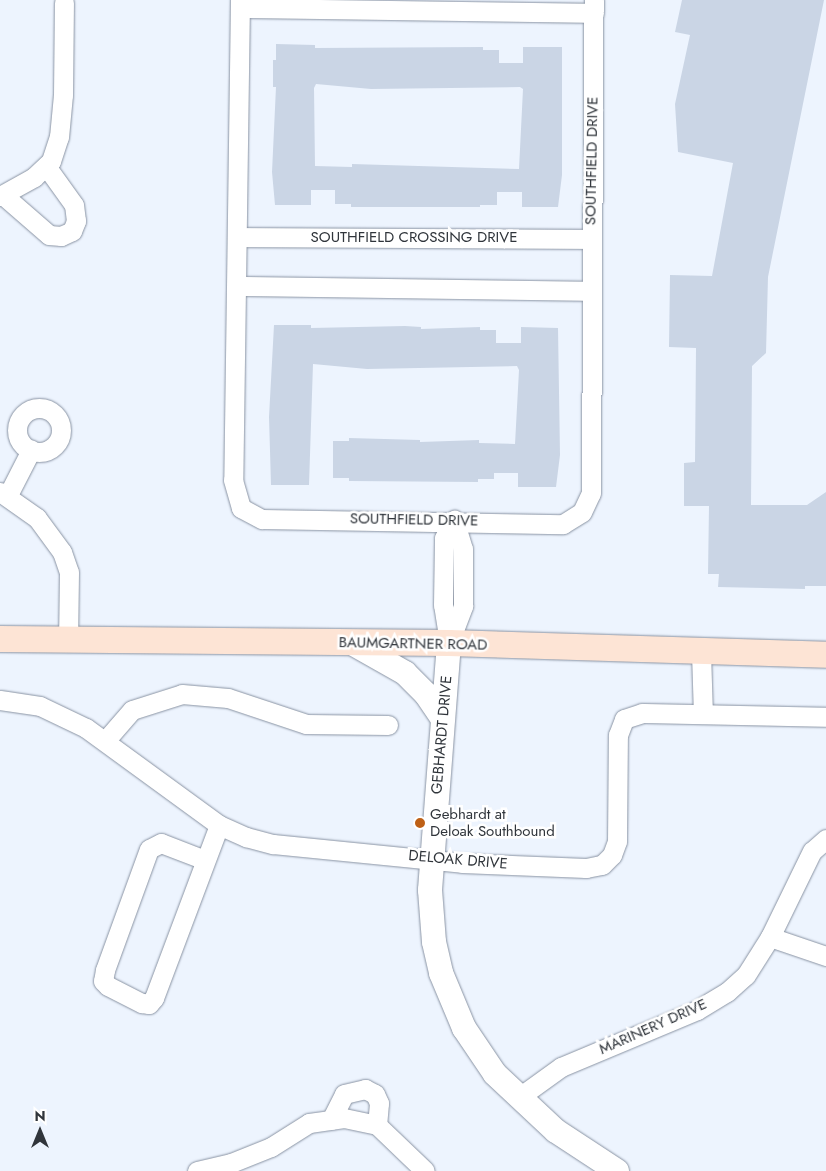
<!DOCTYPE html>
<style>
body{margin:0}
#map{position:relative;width:826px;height:1171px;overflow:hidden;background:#edf4fe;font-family:Jost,sans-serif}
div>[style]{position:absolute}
.building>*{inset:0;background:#cad5e5}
.roads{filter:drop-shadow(0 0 1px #8993a3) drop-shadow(0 0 1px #8993a3)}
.minor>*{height:19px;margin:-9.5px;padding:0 9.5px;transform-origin:9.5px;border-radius:9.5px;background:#fff}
.minor>.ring{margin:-9.5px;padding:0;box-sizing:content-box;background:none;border:19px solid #fff;border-radius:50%}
.tertiary>*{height:24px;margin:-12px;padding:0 12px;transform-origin:12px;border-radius:12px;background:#fff}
.secondary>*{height:26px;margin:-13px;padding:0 13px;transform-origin:13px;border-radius:13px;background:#fde4d5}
.dots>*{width:14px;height:14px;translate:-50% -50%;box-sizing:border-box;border:2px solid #fff;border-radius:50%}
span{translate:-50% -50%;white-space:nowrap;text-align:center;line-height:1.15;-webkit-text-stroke:5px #fff;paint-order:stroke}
.street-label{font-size:15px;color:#30353b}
.poi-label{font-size:15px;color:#30353b}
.left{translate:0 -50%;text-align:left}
.north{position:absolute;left:15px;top:1106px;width:50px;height:50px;-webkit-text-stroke:4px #fff;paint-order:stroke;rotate:0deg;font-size:14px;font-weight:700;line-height:20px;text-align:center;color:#30353b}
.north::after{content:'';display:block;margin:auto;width:18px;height:22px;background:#30353b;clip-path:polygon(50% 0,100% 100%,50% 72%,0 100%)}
</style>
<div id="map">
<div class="building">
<div style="clip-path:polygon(682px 0,824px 0,768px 277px,766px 353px,752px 366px,751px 505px,807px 505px,826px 492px,826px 586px,805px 586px,805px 589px,718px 587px,719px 574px,708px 574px,709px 506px,684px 506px,684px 463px,695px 462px,696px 348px,669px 347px,670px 275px,712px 276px,733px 163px,678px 152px,675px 104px,690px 35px,675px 32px)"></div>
<div style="clip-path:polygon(evenodd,276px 44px,315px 45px,315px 48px,483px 47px,483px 50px,499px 50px,499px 63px,523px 63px,523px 47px,562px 47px,562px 175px,558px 207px,522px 207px,522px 192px,497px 192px,497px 205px,480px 205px,480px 207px,351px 207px,351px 204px,335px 204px,335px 190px,311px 190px,311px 205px,275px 205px,272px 172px,276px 87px,273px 87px,273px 60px,276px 60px,276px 44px,316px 84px,371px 89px,520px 87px,523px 89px,519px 169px,352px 164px,352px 167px,315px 166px,314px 88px,316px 84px)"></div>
<div style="clip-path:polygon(274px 325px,311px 325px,311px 328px,405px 326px,421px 327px,421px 329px,480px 327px,480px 330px,496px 330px,496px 343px,521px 343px,521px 327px,558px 328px,560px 455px,556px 487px,518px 487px,518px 473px,494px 473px,494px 479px,478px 479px,478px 482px,349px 481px,349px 478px,333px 478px,333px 441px,349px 441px,349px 438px,420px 440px,420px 442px,479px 440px,479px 443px,515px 444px,519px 370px,517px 366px,367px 369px,313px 364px,309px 485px,271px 485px,269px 417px)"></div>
</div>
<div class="roads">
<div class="minor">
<div style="left:240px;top:0;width:480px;rotate:90.8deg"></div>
<div style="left:233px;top:480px;width:29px;rotate:74deg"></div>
<div style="left:241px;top:508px;width:24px;rotate:28deg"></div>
<div style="left:262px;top:519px;width:301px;rotate:1deg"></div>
<div style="left:563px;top:524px;width:22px;rotate:-32deg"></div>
<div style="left:582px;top:512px;width:21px;rotate:-65deg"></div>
<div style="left:591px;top:493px;width:493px;rotate:-89.7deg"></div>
<div style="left:240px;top:8px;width:354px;rotate:0.8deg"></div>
<div style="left:3px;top:195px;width:61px;rotate:41deg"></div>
<div style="left:49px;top:235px;width:12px;rotate:5deg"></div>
<div style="left:61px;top:236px;width:12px;rotate:-24deg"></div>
<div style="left:72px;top:231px;width:11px;rotate:-68deg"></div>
<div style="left:76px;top:221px;width:16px;rotate:-97deg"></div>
<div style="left:74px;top:205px;width:48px;rotate:-125.7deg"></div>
<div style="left:0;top:196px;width:39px;rotate:-29deg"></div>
<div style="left:34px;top:177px;width:23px;rotate:-43deg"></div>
<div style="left:51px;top:161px;width:25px;rotate:-72deg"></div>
<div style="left:59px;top:137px;width:42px;rotate:-84.6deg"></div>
<div style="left:63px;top:95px;width:92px;rotate:-89.4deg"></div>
<div style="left:237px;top:237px;width:355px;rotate:0.3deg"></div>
<div style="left:237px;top:286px;width:355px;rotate:0.8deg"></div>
<div class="ring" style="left:17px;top:408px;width:25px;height:25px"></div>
<div style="left:0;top:492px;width:45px;rotate:35.1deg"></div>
<div style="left:37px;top:518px;width:42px;rotate:53.7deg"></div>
<div style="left:62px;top:552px;width:21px;rotate:71deg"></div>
<div style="left:69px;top:572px;width:68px;rotate:90.8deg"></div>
<div style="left:8px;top:495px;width:51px;rotate:-62.9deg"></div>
<div style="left:449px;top:642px;width:37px;rotate:-99deg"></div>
<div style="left:443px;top:605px;width:67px;rotate:-89.1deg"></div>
<div style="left:444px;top:538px;width:21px;rotate:-61deg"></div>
<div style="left:449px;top:643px;width:40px;rotate:-69deg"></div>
<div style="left:463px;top:606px;width:57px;rotate:-90deg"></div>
<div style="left:463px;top:549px;width:30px;rotate:-107deg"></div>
<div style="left:701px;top:652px;width:62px;rotate:88.2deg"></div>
<div style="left:0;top:700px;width:40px;rotate:8.5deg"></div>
<div style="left:40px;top:706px;width:51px;rotate:25.6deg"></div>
<div style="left:86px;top:728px;width:165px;rotate:36.1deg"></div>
<div style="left:219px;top:825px;width:30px;rotate:24deg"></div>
<div style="left:246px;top:837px;width:28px;rotate:15deg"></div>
<div style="left:273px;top:844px;width:190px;rotate:5.7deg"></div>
<div style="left:462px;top:863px;width:124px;rotate:2.3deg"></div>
<div style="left:586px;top:868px;width:16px;rotate:-11deg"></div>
<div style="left:602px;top:865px;width:14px;rotate:-45deg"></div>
<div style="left:612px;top:855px;width:15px;rotate:-70deg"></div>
<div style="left:617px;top:841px;width:106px;rotate:-89.5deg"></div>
<div style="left:618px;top:735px;width:17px;rotate:-69deg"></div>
<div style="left:624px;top:719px;width:19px;rotate:-18deg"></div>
<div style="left:642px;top:713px;width:184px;rotate:1.2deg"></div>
<div style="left:105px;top:741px;width:41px;rotate:-48.9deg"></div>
<div style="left:132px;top:710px;width:52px;rotate:-17.7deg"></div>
<div style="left:182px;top:694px;width:46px;rotate:5deg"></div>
<div style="left:228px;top:698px;width:82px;rotate:18.4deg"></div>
<div style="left:306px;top:724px;width:82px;rotate:0.7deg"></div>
<div style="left:826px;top:839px;width:18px;rotate:139deg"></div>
<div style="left:812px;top:851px;width:96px;rotate:116deg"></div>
<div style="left:770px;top:937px;width:59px;rotate:18.7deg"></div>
<div style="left:205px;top:860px;width:47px;rotate:-158.9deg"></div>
<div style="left:161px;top:843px;width:13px;rotate:153deg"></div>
<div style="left:149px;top:849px;width:129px;rotate:110deg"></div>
<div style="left:105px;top:970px;width:11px;rotate:100deg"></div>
<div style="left:103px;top:981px;width:7px;rotate:45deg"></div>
<div style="left:108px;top:986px;width:38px;rotate:27deg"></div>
<div style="left:142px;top:1003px;width:7px;rotate:8deg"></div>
<div style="left:149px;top:1004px;width:8px;rotate:-50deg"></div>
<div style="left:154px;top:998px;width:185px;rotate:-69.4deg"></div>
<div style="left:518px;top:1098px;width:53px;rotate:-35.8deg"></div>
<div style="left:561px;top:1067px;width:147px;rotate:-22.7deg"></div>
<div style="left:697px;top:1010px;width:35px;rotate:-31deg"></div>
<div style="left:727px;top:992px;width:25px;rotate:-42deg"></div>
<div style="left:746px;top:975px;width:45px;rotate:-57.7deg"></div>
<div style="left:331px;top:1120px;width:29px;rotate:-63deg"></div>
<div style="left:344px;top:1094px;width:22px;rotate:-13deg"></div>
<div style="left:365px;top:1089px;width:11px;rotate:27deg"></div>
<div style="left:375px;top:1094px;width:10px;rotate:66deg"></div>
<div style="left:379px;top:1103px;width:22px;rotate:95deg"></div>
<div style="left:197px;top:1171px;width:35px;rotate:-13deg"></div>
<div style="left:231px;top:1163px;width:43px;rotate:-21.8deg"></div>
<div style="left:271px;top:1147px;width:45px;rotate:-32.3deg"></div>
<div style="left:309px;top:1123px;width:35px;rotate:-8deg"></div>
<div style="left:344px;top:1118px;width:34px;rotate:12deg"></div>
<div style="left:377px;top:1125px;width:66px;rotate:43.8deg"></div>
</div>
<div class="tertiary">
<div style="left:352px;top:643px;width:61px;rotate:29.5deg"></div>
<div style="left:405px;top:673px;width:30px;rotate:45deg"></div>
<div style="left:426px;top:694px;width:30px;rotate:56deg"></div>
<div style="left:449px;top:643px;width:248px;rotate:94.4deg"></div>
<div style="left:430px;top:890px;width:52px;rotate:85.6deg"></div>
<div style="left:434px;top:942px;width:32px;rotate:77deg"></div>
<div style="left:441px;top:973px;width:60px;rotate:67.3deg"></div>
<div style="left:464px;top:1028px;width:55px;rotate:56deg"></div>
<div style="left:495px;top:1074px;width:83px;rotate:43.1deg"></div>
<div style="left:556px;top:1131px;width:73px;rotate:33.3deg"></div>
</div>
<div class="secondary">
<div style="left:0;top:639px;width:449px;rotate:0.5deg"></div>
<div style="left:449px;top:643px;width:377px;rotate:1.8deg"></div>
</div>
</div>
<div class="dots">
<div style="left:420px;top:823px;background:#be6016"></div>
</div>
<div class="street-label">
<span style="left:592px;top:161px;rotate:-89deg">SOUTHFIELD DRIVE</span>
<span style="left:414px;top:238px">SOUTHFIELD CROSSING DRIVE</span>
<span style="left:414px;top:520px;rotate:1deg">SOUTHFIELD DRIVE</span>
<span style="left:413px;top:644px;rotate:1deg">BAUMGARTNER ROAD</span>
<span style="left:442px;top:735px;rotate:-85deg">GEBHARDT DRIVE</span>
<span style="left:458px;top:860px;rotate:5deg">DELOAK DRIVE</span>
<span style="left:653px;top:1027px;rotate:-24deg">MARINERY DRIVE</span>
</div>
<div class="poi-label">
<span class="left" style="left:430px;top:823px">Gebhardt at<br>Deloak Southbound</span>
</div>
<div class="north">N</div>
</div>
